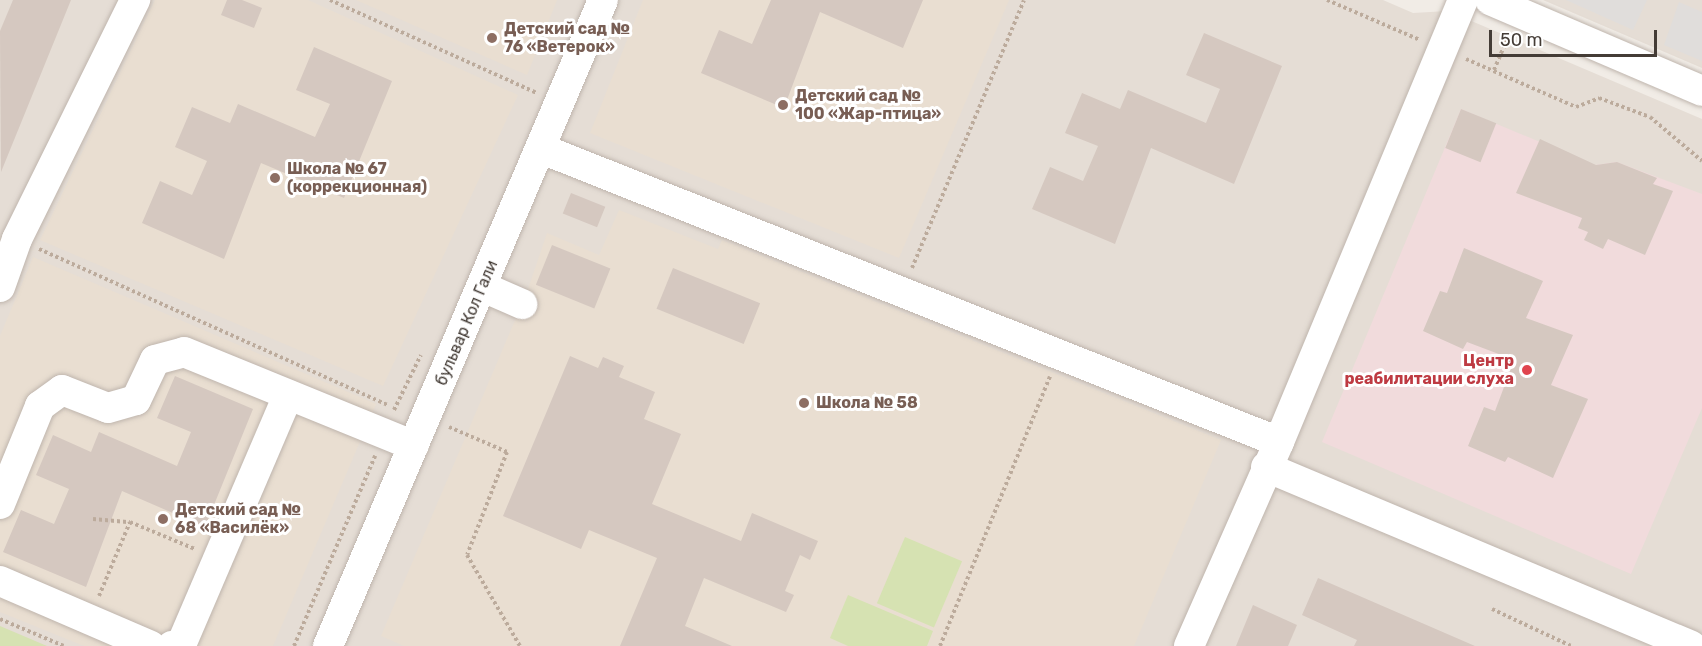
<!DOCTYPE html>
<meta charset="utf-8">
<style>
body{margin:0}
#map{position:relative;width:1702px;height:646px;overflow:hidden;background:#f1ece6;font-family:Rubik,sans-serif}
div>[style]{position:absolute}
.residential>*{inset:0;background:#e5ddd5}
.education>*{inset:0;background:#e9ded1}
.medical>*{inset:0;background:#f1dbdc}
.green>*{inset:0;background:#d6e2b2;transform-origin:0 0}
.parking>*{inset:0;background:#e0dddb}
.building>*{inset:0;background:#d5c8c0;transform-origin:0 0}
.path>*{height:4px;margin-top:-2px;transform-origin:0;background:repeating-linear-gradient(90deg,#bcab9c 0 3px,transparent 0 6px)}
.roads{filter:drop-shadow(0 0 2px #bfb5ad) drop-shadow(0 0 2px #bfb5ad)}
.minor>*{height:30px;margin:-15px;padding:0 15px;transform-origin:15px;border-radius:15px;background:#fff}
.dots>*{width:16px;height:16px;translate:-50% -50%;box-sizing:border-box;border:3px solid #fff;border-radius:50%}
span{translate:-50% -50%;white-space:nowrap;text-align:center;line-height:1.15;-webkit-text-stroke:6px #fff;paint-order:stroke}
.education-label{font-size:16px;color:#785e54;font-weight:700}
.left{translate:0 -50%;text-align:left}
.street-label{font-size:16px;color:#443c36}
.health-label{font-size:16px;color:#be3a42;font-weight:700}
.right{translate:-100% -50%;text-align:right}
.scale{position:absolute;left:1489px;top:30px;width:168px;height:27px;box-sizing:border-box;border:3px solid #443c36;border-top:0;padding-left:8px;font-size:18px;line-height:21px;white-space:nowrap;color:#443c36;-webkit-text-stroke:4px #fff;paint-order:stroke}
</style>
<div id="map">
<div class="residential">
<div style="clip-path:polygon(0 0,1383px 0,1413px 13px,1448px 11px,1702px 119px,1702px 646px,0 646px)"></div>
<div style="clip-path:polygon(1543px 0,1702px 0,1702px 68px)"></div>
</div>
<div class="education">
<div style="clip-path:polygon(155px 0,308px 0,518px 95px,383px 386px,40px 240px)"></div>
<div style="clip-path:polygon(356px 0,557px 0,527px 75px)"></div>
<div style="clip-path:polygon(643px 0,1009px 0,899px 258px,590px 133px)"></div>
<div style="clip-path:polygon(619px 210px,718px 249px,722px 240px,1221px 440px,1134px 646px,404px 646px,381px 636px,527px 292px,547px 233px,599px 255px)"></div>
<div style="clip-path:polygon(33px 257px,376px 404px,273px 646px,84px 646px,0 612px,0 336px)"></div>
</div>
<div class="medical">
<div style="clip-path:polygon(1461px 109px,1595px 165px,1617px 162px,1702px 194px,1702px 408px,1631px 574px,1322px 442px)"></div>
</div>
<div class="green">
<div style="left:905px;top:537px;width:62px;height:72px;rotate:23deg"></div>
<div style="clip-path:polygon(848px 595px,933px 631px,927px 646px,848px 646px,830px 638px)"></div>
<div style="clip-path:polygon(0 626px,47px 646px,0 646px)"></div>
</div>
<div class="parking">
<div style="clip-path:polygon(1566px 0,1647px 0,1633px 30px)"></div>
<div style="clip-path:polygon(1679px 2px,1702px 12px,1702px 61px,1664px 45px)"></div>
</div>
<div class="building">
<div style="clip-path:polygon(13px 0,71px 0,1px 172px,0 31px)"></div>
<div style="clip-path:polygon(227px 0,242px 0,262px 8px,254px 28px,221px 15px)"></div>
<div style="clip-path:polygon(771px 0,923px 0,903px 48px,820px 12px,784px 108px,701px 73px,719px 30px,752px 44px)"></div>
<div style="clip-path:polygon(1204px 33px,1282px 66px,1234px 184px,1151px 148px,1115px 244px,1032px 209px,1050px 167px,1083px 181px,1098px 146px,1065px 133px,1082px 93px,1120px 109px,1128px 90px,1206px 123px,1220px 89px,1186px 75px)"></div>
<div style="clip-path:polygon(314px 47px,392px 81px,344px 198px,261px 163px,224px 259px,142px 223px,160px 181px,192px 195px,207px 161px,175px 147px,192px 107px,230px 123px,238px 104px,315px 137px,330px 104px,296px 90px)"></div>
<div style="left:1461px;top:109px;width:38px;height:42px;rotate:22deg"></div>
<div style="clip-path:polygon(1540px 139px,1596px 165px,1617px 162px,1657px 178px,1653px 184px,1673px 191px,1645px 255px,1608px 239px,1603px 249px,1584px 240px,1588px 232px,1578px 228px,1582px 218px,1516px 193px)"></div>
<div style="left:571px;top:193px;width:37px;height:22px;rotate:22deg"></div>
<div style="left:552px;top:245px;width:63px;height:43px;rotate:22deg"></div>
<div style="clip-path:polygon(1464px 248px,1543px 281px,1526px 318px,1573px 335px,1551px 385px,1588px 399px,1553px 478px,1508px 457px,1505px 462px,1468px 446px,1484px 407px,1495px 411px,1510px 371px,1504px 356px,1467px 342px,1463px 349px,1423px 331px,1440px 291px,1447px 293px)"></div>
<div style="left:673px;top:268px;width:94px;height:44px;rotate:22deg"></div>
<div style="clip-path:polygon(570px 356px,598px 368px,603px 357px,624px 366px,619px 377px,655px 392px,644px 419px,681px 434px,652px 504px,741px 541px,752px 513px,818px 541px,810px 560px,800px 555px,785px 591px,794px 595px,786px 612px,704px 578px,685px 626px,732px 646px,620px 646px,657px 558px,589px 530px,581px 549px,503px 516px)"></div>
<div style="clip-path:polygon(175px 376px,253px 409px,205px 527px,122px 491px,86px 587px,3px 552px,21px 510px,54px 524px,69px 489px,36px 475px,53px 435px,91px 452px,99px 432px,177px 466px,191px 432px,157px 418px)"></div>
<div style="clip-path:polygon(1318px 578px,1475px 646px,1354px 646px,1357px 640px,1302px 615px)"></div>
<div style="clip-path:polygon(1253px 605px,1297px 625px,1288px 646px,1236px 646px)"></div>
</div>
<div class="path">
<div style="left:330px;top:0;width:227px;rotate:24.2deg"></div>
<div style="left:1327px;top:0;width:101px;rotate:23.3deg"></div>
<div style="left:1466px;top:59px;width:120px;rotate:23.6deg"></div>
<div style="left:1576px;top:107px;width:25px;rotate:-21deg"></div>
<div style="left:1599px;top:98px;width:54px;rotate:20.4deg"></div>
<div style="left:1650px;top:117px;width:68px;rotate:40.2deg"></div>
<div style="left:1494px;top:70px;width:39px;rotate:-67deg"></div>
<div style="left:39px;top:249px;width:382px;rotate:24.1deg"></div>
<div style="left:912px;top:268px;width:290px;rotate:-67.3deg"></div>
<div style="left:394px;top:410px;width:61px;rotate:-63.9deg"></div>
<div style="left:449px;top:427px;width:63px;rotate:23.3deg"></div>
<div style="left:507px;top:452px;width:110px;rotate:111.2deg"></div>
<div style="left:467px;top:555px;width:105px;rotate:59.8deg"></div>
<div style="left:93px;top:519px;width:37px;rotate:5deg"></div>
<div style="left:130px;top:522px;width:70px;rotate:22.6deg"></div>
<div style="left:99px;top:596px;width:80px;rotate:-67.3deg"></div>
<div style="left:1492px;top:609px;width:87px;rotate:25.1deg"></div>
<div style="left:0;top:619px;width:69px;rotate:22.9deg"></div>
<div style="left:294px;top:646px;width:207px;rotate:-66.9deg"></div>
<div style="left:940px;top:646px;width:291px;rotate:-67.8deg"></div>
</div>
<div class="roads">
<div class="minor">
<div style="left:1490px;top:0;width:231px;rotate:23.2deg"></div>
<div style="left:542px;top:149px;width:793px;rotate:21.68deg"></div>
<div style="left:0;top:287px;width:51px;rotate:-70.5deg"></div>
<div style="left:17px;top:239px;width:267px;rotate:-63.7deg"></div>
<div style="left:483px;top:287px;width:43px;rotate:23.6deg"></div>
<div style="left:1266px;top:467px;width:461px;rotate:22.8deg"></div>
<div style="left:0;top:504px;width:106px;rotate:-67.8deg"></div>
<div style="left:40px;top:406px;width:27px;rotate:-36deg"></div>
<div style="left:62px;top:390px;width:49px;rotate:21.4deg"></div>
<div style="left:108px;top:408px;width:29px;rotate:-16deg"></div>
<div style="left:136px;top:400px;width:44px;rotate:-64.6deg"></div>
<div style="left:155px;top:360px;width:30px;rotate:-15deg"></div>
<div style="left:184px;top:352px;width:248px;rotate:22.2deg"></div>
<div style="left:0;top:581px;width:164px;rotate:23.3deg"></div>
<div style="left:172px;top:646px;width:9px;rotate:-6deg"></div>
<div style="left:181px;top:645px;width:272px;rotate:-66.8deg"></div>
<div style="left:328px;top:646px;width:702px;rotate:-66.94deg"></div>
<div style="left:1189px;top:646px;width:223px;rotate:-66.2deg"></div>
<div style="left:1279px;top:442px;width:479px;rotate:-67.4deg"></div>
</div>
</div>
<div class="dots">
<div style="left:492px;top:38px;background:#8d6e63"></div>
<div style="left:783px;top:105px;background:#8d6e63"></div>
<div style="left:275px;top:178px;background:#8d6e63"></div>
<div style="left:1527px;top:370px;background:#e0444e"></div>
<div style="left:804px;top:403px;background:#8d6e63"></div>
<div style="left:163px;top:519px;background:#8d6e63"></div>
</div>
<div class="education-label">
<span class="left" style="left:504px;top:38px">Детский сад №<br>76 «Ветерок»</span>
<span class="left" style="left:795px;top:105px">Детский сад №<br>100 «Жар-птица»</span>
<span class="left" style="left:287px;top:178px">Школа № 67<br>(коррекционная)</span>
<span class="left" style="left:816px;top:403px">Школа № 58</span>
<span class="left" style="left:175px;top:519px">Детский сад №<br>68 «Василёк»</span>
</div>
<div class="street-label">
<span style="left:467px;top:323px;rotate:-67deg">бульвар Кол Гали</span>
</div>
<div class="health-label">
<span class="right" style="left:1514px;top:370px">Центр<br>реабилитации слуха</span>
</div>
<div class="scale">50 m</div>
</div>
